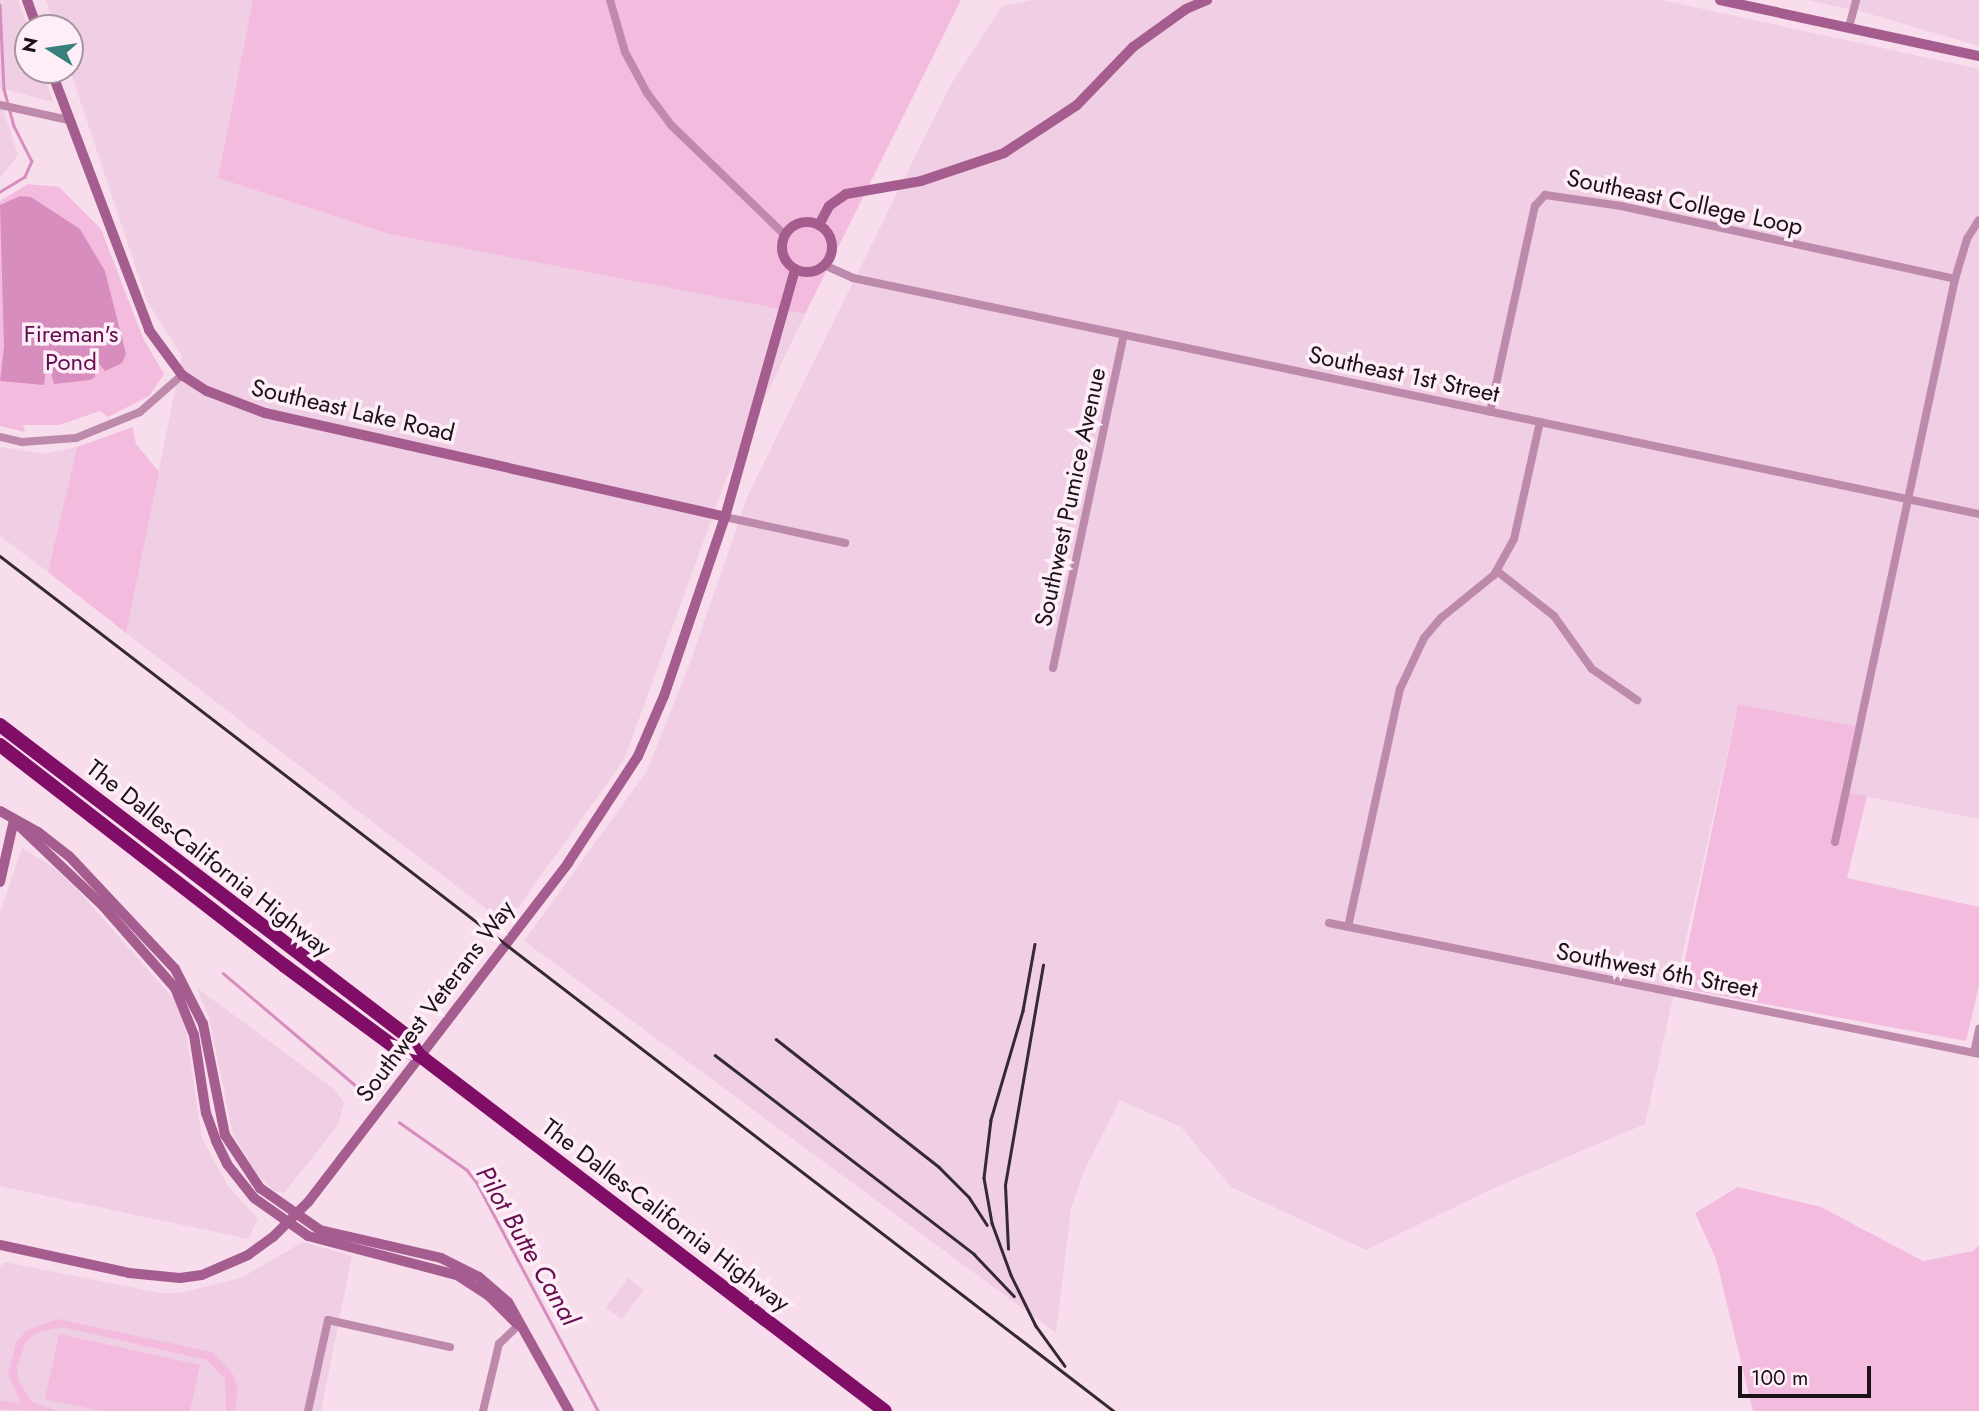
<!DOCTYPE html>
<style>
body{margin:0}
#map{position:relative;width:1979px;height:1411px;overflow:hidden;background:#f8dded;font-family:Jost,sans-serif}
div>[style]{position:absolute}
.built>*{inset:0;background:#f0cee3;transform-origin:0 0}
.green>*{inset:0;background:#f3bcdf}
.water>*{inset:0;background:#d78ebe}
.stream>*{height:2.5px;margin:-1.25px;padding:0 1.25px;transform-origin:1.25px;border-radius:1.25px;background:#d78ebe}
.street>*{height:8px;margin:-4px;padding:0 4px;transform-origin:4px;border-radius:4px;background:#bd8aab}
.secondary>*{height:10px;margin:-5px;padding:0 5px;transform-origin:5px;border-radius:5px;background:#a55c8e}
.secondary>.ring{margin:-5px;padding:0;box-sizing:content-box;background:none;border:10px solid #a55c8e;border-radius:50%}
.highway>*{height:14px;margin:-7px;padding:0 7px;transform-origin:7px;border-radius:7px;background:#800e66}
.rail>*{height:2.5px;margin:-1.25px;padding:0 1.25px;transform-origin:1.25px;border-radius:1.25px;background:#352a31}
span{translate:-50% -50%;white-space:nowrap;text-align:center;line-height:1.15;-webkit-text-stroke:7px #feeef8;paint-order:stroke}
.street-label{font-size:24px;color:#1b1218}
.park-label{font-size:24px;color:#640d50}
.water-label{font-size:26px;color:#650e50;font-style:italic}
.north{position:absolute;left:14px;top:14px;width:70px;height:70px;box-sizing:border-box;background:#feeef8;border:2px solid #a3969e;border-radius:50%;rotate:282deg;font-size:19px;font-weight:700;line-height:28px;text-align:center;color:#1b1218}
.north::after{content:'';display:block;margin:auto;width:24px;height:32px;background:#38807b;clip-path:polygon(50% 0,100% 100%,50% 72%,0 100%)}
.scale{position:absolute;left:1738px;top:1366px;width:133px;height:32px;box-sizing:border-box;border:4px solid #1b1218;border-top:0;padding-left:9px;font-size:21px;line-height:24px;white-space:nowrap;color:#1b1218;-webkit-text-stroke:5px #feeef8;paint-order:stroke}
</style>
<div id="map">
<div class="built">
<div style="clip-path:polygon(0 0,18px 0,28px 28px,28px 70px,42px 70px,53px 102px,0 88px)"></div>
<div style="clip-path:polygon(46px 0,253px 0,219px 178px,389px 234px,805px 314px,725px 482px,624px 760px,506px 924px,126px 633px,182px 356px,147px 301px,70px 70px,70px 28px,55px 28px)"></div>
<div style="clip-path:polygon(1033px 0,1661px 0,1979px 69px,1979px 819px,1840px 791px,1855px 726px,1738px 704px,1645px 1124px,1496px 1187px,1366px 1250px,1231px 1187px,1181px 1127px,1120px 1100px,1084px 1171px,1071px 1209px,1056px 1333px,524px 941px,647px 771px,690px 663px,748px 495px,950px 86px,1002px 6px)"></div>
<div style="clip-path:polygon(1807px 0,1979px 0,1979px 46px,1863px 12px)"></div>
<div style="clip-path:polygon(0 100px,18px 155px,0 178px)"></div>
<div style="clip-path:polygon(0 447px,44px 454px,77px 447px,48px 572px,0 536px)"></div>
<div style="clip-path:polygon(22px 848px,56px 869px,81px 894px,173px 998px,185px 1024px,202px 1139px,228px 1186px,258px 1219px,248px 1239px,0 1186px,0 912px)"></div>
<div style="clip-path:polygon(197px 988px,334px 1089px,344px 1103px,338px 1125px,284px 1193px,274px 1191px,257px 1174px,233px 1134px,209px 1018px)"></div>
<div style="clip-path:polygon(303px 1242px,352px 1256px,321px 1411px,0 1411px,0 1267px,4px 1262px,160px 1293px,180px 1293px,241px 1278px)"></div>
<div style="left:628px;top:1278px;width:20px;height:37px;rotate:37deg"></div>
</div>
<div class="green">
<div style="clip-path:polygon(253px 0,961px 0,805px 314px,389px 234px,218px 178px)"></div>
<div style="clip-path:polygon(28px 184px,59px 187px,101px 229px,143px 338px,164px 374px,149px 396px,108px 417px,100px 411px,59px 425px,23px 425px,25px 432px,0 426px,0 201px)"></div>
<div style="clip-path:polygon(133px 427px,136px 444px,159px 472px,126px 633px,48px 572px,77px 447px)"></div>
<div style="clip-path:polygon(1738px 704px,1855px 726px,1841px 791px,1867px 796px,1847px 878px,1979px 907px,1979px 986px,1966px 1041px,1679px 988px)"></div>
<div style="clip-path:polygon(1738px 1187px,1821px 1207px,1923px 1261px,1973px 1251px,1979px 1245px,1979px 1411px,1753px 1411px,1716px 1259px,1695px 1213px)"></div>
<div style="clip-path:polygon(58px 1319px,212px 1352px,233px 1374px,238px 1390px,235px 1411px,226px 1411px,225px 1379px,207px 1360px,62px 1327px,36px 1333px,26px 1342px,17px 1367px,18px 1380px,32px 1402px,58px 1411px,0 1409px,0 1400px,21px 1404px,8px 1374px,16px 1342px,27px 1330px)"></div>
<div style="clip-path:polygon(59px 1334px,200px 1365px,190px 1411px,101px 1411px,45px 1399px)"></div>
</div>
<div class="water">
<div style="clip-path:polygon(20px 196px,31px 197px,80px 229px,105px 271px,126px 354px,122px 363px,105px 371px,95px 359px,95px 377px,90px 380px,54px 384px,47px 359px,44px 385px,0 381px,4px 347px,0 205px)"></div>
</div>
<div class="stream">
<div style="left:0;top:5px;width:84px;rotate:87.3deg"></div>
<div style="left:4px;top:89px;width:38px;rotate:75deg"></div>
<div style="left:14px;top:126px;width:39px;rotate:63deg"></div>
<div style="left:32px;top:161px;width:17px;rotate:114deg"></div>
<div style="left:25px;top:177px;width:29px;rotate:149deg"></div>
<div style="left:223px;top:973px;width:189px;rotate:40.3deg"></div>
<div style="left:399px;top:1122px;width:83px;rotate:35.2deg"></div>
<div style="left:467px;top:1170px;width:16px;rotate:52deg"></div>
<div style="left:477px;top:1183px;width:258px;rotate:62deg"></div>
</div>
<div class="street">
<div style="left:610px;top:0;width:54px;rotate:73.9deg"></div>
<div style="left:625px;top:52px;width:47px;rotate:61.8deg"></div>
<div style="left:647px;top:93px;width:40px;rotate:53deg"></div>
<div style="left:671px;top:125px;width:158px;rotate:44deg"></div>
<div style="left:1849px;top:27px;width:28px;rotate:-75deg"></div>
<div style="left:0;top:105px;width:70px;rotate:12.4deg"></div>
<div style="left:824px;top:265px;width:32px;rotate:24deg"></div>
<div style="left:853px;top:278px;width:1150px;rotate:11.84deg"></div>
<div style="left:1490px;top:412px;width:211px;rotate:-77.7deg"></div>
<div style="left:1535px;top:206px;width:15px;rotate:-48deg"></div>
<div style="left:1545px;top:195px;width:77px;rotate:8.2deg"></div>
<div style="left:1621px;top:206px;width:342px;rotate:12.3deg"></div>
<div style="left:0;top:437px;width:23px;rotate:13deg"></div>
<div style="left:22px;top:442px;width:54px;rotate:-4.2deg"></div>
<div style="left:76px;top:438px;width:69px;rotate:-22.1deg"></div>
<div style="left:140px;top:412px;width:56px;rotate:-41.4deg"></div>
<div style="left:725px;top:517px;width:123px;rotate:12.2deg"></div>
<div style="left:1497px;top:571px;width:73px;rotate:38.3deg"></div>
<div style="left:1554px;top:616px;width:65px;rotate:54.4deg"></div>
<div style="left:1592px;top:669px;width:55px;rotate:34.6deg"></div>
<div style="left:1053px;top:668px;width:340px;rotate:-78deg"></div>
<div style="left:1835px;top:842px;width:576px;rotate:-77.97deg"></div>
<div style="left:1955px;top:279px;width:42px;rotate:-73.3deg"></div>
<div style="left:1967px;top:239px;width:22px;rotate:-58deg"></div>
<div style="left:1329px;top:923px;width:663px;rotate:11.39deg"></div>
<div style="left:1348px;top:927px;width:244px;rotate:-77.7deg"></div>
<div style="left:1400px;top:689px;width:56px;rotate:-64.8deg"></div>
<div style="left:1424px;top:638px;width:26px;rotate:-50deg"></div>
<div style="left:1441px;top:618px;width:68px;rotate:-39.1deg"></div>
<div style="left:1494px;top:575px;width:41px;rotate:-60.9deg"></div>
<div style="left:1514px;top:539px;width:120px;rotate:-77.5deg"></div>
<div style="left:1974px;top:1053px;width:25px;rotate:-78deg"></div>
<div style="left:308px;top:1411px;width:93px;rotate:-77.6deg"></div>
<div style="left:328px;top:1320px;width:125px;rotate:12.5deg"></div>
<div style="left:483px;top:1411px;width:69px;rotate:-76.6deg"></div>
<div style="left:499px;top:1344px;width:28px;rotate:-44deg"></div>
</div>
<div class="secondary">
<div style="left:27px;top:0;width:30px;rotate:70deg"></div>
<div style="left:1720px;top:0;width:265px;rotate:12.2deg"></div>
<div style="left:51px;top:70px;width:278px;rotate:69.3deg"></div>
<div style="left:149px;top:330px;width:56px;rotate:53.7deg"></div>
<div style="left:182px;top:375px;width:30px;rotate:33deg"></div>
<div style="left:207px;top:391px;width:62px;rotate:20.8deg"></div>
<div style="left:265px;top:413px;width:472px;rotate:12.7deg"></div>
<div class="ring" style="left:782px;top:222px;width:40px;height:40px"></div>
<div style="left:819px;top:225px;width:21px;rotate:-62deg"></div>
<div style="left:829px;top:206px;width:21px;rotate:-35deg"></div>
<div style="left:846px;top:194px;width:76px;rotate:-9.8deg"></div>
<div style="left:921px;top:181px;width:88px;rotate:-18.6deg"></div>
<div style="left:1004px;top:153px;width:87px;rotate:-33.3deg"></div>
<div style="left:1077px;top:105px;width:81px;rotate:-46deg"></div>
<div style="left:1133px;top:47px;width:65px;rotate:-35.6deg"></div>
<div style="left:1186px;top:9px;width:23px;rotate:-23deg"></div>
<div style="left:0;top:811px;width:43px;rotate:28.9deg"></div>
<div style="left:38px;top:832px;width:39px;rotate:38deg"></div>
<div style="left:69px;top:856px;width:155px;rotate:46.8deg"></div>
<div style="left:175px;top:969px;width:62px;rotate:63deg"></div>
<div style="left:203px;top:1024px;width:113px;rotate:78.8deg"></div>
<div style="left:225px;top:1135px;width:64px;rotate:56.6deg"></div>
<div style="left:260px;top:1188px;width:73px;rotate:35deg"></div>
<div style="left:320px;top:1230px;width:124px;rotate:13deg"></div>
<div style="left:441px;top:1258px;width:42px;rotate:26.6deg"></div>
<div style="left:479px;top:1277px;width:38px;rotate:41deg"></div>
<div style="left:508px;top:1302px;width:125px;rotate:60.8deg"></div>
<div style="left:18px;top:825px;width:117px;rotate:43.6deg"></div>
<div style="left:103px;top:906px;width:109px;rotate:48.7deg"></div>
<div style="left:175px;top:988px;width:51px;rotate:68deg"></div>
<div style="left:194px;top:1035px;width:79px;rotate:81.3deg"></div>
<div style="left:206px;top:1113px;width:30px;rotate:70deg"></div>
<div style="left:216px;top:1141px;width:25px;rotate:64deg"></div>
<div style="left:227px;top:1164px;width:43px;rotate:51.5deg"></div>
<div style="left:254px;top:1198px;width:66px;rotate:35.1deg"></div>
<div style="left:308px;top:1236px;width:154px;rotate:14.7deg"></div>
<div style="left:457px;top:1275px;width:38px;rotate:33deg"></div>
<div style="left:489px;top:1296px;width:40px;rotate:45deg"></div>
<div style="left:0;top:882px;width:64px;rotate:-77.3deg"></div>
<div style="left:0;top:1245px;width:132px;rotate:12.2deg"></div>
<div style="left:129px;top:1273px;width:51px;rotate:5.6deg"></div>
<div style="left:180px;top:1278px;width:22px;rotate:-8deg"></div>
<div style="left:202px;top:1275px;width:50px;rotate:-23.5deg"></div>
<div style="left:248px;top:1255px;width:31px;rotate:-36deg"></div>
<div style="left:273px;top:1237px;width:51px;rotate:-45deg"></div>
<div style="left:309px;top:1201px;width:426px;rotate:-52.5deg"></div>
<div style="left:568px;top:863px;width:128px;rotate:-56.8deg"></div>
<div style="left:638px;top:756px;width:65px;rotate:-66.6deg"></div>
<div style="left:664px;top:696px;width:189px;rotate:-71.2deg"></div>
<div style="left:725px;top:517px;width:258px;rotate:-74.2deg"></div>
</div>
<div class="highway">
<div style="left:0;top:725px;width:512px;rotate:37.38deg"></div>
<div style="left:407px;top:1036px;width:22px;rotate:58deg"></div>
<div style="left:0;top:745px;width:361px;rotate:37.8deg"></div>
<div style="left:285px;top:966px;width:139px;rotate:36.5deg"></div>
<div style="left:397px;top:1049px;width:23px;rotate:15deg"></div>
<div style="left:419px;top:1055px;width:586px;rotate:37.38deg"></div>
</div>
<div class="rail">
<div style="left:0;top:556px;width:1404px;rotate:37.51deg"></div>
<div style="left:1035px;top:944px;width:68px;rotate:100.2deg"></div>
<div style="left:1023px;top:1011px;width:114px;rotate:106.4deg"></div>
<div style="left:991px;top:1120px;width:58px;rotate:96.9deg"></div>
<div style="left:984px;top:1178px;width:46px;rotate:79.9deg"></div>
<div style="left:992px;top:1223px;width:55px;rotate:69.9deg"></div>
<div style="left:1011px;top:1275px;width:57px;rotate:63.9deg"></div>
<div style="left:1036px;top:1326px;width:49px;rotate:54.1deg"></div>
<div style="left:776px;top:1039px;width:207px;rotate:38.1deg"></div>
<div style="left:939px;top:1167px;width:42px;rotate:45deg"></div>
<div style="left:969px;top:1197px;width:33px;rotate:57deg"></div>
<div style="left:715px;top:1055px;width:327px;rotate:37.5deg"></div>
<div style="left:974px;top:1254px;width:58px;rotate:46.4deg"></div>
<div style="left:1008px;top:1249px;width:64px;rotate:-92.7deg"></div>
<div style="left:1005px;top:1185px;width:223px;rotate:-80.2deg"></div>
</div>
<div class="street-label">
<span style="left:1685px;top:202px;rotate:12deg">Southeast College Loop</span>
<span style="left:1404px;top:374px;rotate:12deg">Southeast 1st Street</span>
<span style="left:353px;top:410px;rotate:13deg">Southeast Lake Road</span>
<span style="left:1070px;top:497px;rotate:-78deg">Southwest Pumice Avenue</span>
<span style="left:209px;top:858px;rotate:38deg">The Dalles-California Highway</span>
<span style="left:1657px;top:970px;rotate:11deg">Southwest 6th Street</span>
<span style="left:435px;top:1001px;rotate:-53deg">Southwest Veterans Way</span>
<span style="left:666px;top:1215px;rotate:37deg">The Dalles-California Highway</span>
</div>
<div class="park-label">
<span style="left:71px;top:348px">Fireman's<br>Pond</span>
</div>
<div class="water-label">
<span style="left:527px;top:1246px;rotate:60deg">Pilot Butte Canal</span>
</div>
<div class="north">N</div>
<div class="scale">100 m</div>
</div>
